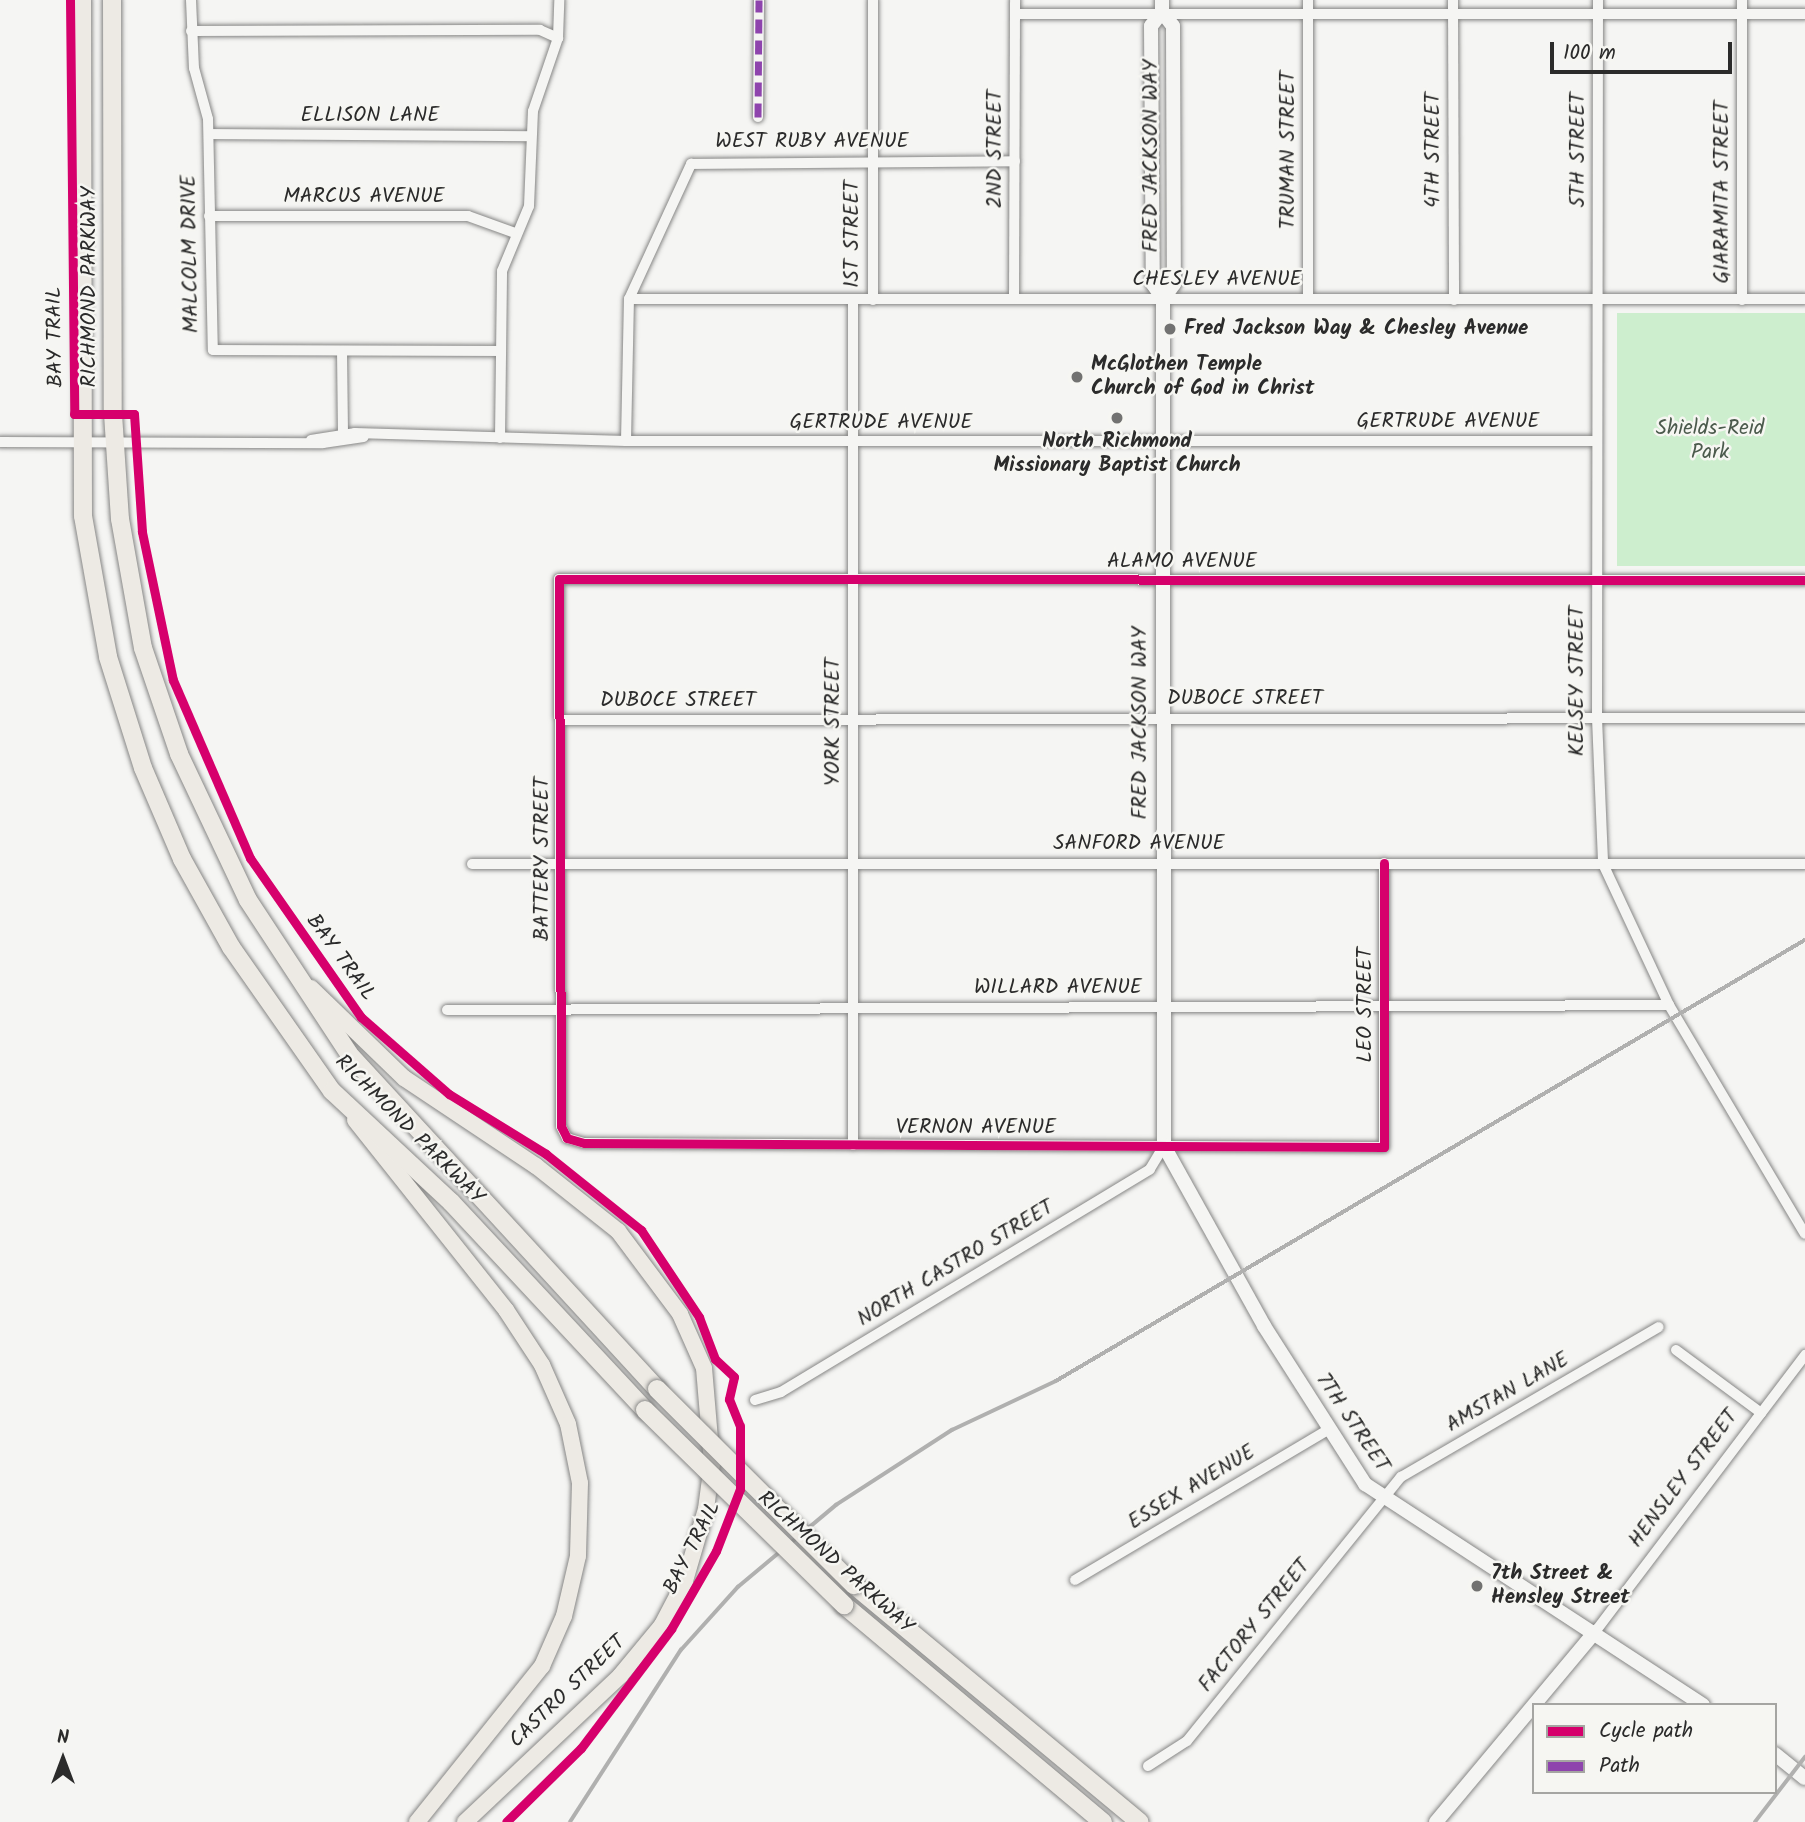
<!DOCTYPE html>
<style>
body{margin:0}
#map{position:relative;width:1805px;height:1822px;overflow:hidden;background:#f5f5f3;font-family:Kalam,sans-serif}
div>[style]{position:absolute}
.green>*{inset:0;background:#cdeece;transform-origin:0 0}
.roads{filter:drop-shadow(0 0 2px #868685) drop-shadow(0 0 2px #868685)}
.street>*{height:10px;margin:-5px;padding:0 5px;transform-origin:5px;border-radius:5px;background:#f5f5f3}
.secondary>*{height:14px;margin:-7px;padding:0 7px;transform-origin:7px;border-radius:7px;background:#f5f5f3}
.primary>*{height:16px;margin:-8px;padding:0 8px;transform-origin:8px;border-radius:8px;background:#edeae4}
.highway>*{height:18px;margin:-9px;padding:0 9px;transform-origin:9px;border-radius:9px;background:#edeae4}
.rail>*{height:3.5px;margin:-1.75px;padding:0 1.75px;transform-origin:1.75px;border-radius:1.75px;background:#b0b0af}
.bridges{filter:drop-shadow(0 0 2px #868685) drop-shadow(0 0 2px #868685)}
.highway-bridge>*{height:18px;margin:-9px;padding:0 9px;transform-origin:9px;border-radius:9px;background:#edeae4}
.quiet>*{height:7px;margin-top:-3.5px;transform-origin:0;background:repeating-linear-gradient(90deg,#8e44ad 0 14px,transparent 0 21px)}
.cycleway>*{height:9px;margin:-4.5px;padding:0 4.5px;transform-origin:4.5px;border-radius:4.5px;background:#d6006c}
.dots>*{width:19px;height:19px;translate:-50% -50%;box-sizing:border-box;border:4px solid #f6f6f2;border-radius:50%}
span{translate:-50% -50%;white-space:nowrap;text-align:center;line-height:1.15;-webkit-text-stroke:5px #f6f6f2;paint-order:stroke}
.street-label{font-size:21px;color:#2b2b2b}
.poi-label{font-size:21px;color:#2b2b2b;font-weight:700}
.left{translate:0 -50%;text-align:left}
.park-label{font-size:21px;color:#4b5a4c}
.legend{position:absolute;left:1532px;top:1703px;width:245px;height:91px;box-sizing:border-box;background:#f6f6f2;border:2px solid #a5a5a2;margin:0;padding:9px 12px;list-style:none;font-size:21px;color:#2b2b2b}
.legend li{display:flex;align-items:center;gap:14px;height:35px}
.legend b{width:35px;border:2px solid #a5a5a2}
.north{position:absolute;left:28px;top:1724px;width:70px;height:70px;-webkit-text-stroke:5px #f6f6f2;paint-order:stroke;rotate:0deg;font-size:19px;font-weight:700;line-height:28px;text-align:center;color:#2b2b2b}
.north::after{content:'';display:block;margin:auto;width:24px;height:32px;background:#2b2b2b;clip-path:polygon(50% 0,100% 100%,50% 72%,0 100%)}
.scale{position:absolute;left:1550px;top:42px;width:182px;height:32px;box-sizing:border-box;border:4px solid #2b2b2b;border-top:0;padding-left:9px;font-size:21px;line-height:24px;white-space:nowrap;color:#2b2b2b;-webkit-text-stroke:5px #f6f6f2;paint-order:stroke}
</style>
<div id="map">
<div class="green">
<div style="left:1805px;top:313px;width:253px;height:188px;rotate:90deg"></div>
</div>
<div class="roads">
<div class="street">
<div style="left:191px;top:0;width:68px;rotate:87.5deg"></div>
<div style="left:194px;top:68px;width:53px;rotate:74.6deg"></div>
<div style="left:208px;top:119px;width:231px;rotate:88.8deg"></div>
<div style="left:213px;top:350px;width:286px;rotate:0.2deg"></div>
<div style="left:1308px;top:0;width:299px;rotate:90deg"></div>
<div style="left:1453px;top:0;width:300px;rotate:89.8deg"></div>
<div style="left:1598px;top:0;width:718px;rotate:90.08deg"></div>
<div style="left:1597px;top:718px;width:146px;rotate:87.6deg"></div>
<div style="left:1603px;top:864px;width:156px;rotate:64.9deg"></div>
<div style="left:1669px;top:1005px;width:266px;rotate:59.3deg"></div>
<div style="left:1742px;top:0;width:300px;rotate:90deg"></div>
<div style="left:1015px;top:14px;width:790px"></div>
<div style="left:191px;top:31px;width:349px;rotate:-0.2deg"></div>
<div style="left:540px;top:30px;width:20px;rotate:24deg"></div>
<div style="left:758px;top:117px;width:117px;rotate:-89.5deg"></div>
<div style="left:209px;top:134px;width:322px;rotate:0.4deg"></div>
<div style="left:209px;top:216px;width:259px"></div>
<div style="left:468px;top:216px;width:50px;rotate:19.9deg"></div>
<div style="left:629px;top:299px;width:1176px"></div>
<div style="left:1014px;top:299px;width:299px;rotate:-89.8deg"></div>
<div style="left:853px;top:300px;width:845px;rotate:90deg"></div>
<div style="left:873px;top:300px;width:300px;rotate:-90deg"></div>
<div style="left:342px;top:351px;width:83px;rotate:89.3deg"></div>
<div style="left:500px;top:438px;width:167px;rotate:-89.3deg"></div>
<div style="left:502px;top:271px;width:70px;rotate:-67.4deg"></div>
<div style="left:529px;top:206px;width:95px;rotate:-87.6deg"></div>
<div style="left:533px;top:111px;width:77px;rotate:-71.1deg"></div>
<div style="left:558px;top:38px;width:38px;rotate:-88deg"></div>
<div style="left:311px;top:440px;width:45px;rotate:-9deg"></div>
<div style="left:355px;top:433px;width:271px;rotate:1.7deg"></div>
<div style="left:626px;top:441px;width:971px"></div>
<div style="left:626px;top:441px;width:142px;rotate:-88.8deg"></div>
<div style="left:629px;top:299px;width:149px;rotate:-65.3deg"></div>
<div style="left:691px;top:164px;width:324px;rotate:-0.5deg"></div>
<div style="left:0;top:442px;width:323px;rotate:0.2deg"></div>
<div style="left:323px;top:443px;width:41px;rotate:-8.3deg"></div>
<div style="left:560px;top:720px;width:1245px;rotate:-0.09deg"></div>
<div style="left:1384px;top:863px;width:284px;rotate:90deg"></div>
<div style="left:1384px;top:1147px;width:800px;rotate:-179.71deg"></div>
<div style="left:584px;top:1143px;width:18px;rotate:-164deg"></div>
<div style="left:567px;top:1138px;width:13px;rotate:-117deg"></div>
<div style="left:561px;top:1126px;width:547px;rotate:-90.21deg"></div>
<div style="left:559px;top:579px;width:1246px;rotate:0.05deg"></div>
<div style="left:472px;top:864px;width:1333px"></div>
<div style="left:447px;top:1010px;width:1222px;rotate:-0.23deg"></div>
<div style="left:1676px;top:1350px;width:106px;rotate:36.5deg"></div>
<div style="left:755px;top:1400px;width:27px;rotate:-17deg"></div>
<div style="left:781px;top:1392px;width:431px;rotate:-31.1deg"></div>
<div style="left:1150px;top:1169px;width:27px;rotate:-59deg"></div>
<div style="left:1075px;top:1580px;width:294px;rotate:-30.7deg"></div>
<div style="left:1595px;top:1632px;width:348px;rotate:-52.8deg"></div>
<div style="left:1148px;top:1766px;width:46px;rotate:-32.7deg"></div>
<div style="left:1187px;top:1741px;width:340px;rotate:-51deg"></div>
<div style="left:1401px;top:1477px;width:298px;rotate:-30.2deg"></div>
</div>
<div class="secondary">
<div style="left:1162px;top:0;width:12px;rotate:90deg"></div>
<div style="left:1162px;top:12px;width:18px;rotate:52deg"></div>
<div style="left:1173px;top:26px;width:258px;rotate:89.8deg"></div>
<div style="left:1174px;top:284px;width:19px;rotate:126deg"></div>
<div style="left:1162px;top:12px;width:18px;rotate:128deg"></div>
<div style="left:1151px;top:26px;width:258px;rotate:89.6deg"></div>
<div style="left:1153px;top:284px;width:18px;rotate:56deg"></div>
<div style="left:1163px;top:299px;width:847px;rotate:89.93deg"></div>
<div style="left:1164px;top:1146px;width:206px;rotate:60.9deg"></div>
<div style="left:1264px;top:1326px;width:188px;rotate:57.4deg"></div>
<div style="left:1365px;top:1484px;width:404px;rotate:33.2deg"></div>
<div style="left:1775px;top:1754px;width:38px;rotate:39deg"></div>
<div style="left:1436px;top:1822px;width:248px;rotate:-50.1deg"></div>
</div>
<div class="primary">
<div style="left:311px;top:988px;width:129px;rotate:44.1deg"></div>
<div style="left:404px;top:1078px;width:159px;rotate:33.7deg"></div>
<div style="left:536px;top:1166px;width:105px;rotate:38.4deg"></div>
<div style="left:618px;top:1231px;width:104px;rotate:53.2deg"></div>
<div style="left:680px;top:1314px;width:59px;rotate:66deg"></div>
<div style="left:704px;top:1368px;width:96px;rotate:85.2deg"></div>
<div style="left:712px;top:1464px;width:45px;rotate:97.6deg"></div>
<div style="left:706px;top:1509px;width:75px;rotate:106.3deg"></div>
<div style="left:685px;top:1581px;width:50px;rotate:117.6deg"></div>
<div style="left:662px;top:1625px;width:66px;rotate:129.5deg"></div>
<div style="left:620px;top:1676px;width:213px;rotate:136.7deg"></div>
<div style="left:355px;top:1120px;width:243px;rotate:51.5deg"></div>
<div style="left:506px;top:1310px;width:66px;rotate:56.8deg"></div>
<div style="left:542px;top:1365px;width:64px;rotate:66.2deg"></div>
<div style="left:568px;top:1424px;width:60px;rotate:78.5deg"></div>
<div style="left:580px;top:1483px;width:73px;rotate:91.6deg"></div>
<div style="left:578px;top:1556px;width:62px;rotate:103.1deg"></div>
<div style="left:564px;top:1616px;width:55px;rotate:113.7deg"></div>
<div style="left:542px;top:1666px;width:200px;rotate:128.7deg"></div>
</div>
<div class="highway">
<div style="left:82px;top:0;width:516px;rotate:89.89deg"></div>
<div style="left:83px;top:516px;width:143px;rotate:79.9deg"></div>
<div style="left:108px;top:657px;width:116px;rotate:72.5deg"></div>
<div style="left:143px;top:768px;width:99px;rotate:66.8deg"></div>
<div style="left:182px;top:859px;width:101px;rotate:60.9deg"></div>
<div style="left:231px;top:947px;width:176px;rotate:55deg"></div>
<div style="left:332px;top:1091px;width:163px;rotate:43deg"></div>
<div style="left:451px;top:1202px;width:284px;rotate:47deg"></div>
<div style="left:112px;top:0;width:414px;rotate:89.9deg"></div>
<div style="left:113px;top:414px;width:105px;rotate:86.2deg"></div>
<div style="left:120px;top:519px;width:131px;rotate:79.9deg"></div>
<div style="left:143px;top:648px;width:112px;rotate:71.2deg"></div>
<div style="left:179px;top:754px;width:161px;rotate:64.7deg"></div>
<div style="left:248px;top:900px;width:184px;rotate:56.7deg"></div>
<div style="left:349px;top:1054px;width:455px;rotate:47.4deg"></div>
<div style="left:854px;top:1585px;width:371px;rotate:39.7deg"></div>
<div style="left:844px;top:1605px;width:338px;rotate:40deg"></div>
</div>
</div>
<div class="rail">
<div style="left:570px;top:1822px;width:205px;rotate:-57.2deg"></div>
<div style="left:681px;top:1650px;width:85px;rotate:-47.9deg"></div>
<div style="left:738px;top:1587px;width:128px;rotate:-39.9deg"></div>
<div style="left:836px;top:1505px;width:138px;rotate:-32.9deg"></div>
<div style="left:952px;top:1430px;width:115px;rotate:-25.2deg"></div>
<div style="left:1056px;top:1381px;width:869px;rotate:-30.49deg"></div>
<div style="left:1755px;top:1822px;width:82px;rotate:-52.4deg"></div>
</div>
<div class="bridges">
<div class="highway-bridge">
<div style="left:657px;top:1389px;width:278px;rotate:44.9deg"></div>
<div style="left:645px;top:1410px;width:279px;rotate:44.4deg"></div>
</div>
</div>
<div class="quiet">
<div style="left:758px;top:117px;width:117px;rotate:-89.5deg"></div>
</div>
<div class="cycleway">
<div style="left:70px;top:0;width:414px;rotate:89.4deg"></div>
<div style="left:74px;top:414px;width:60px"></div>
<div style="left:134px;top:414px;width:118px;rotate:86.1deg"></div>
<div style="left:142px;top:532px;width:151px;rotate:78.2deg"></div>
<div style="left:173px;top:680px;width:194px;rotate:66.6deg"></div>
<div style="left:250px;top:858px;width:194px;rotate:55.1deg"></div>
<div style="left:361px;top:1017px;width:117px;rotate:41.2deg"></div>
<div style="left:449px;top:1094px;width:114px;rotate:31.7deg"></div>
<div style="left:546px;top:1154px;width:122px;rotate:38.7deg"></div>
<div style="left:641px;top:1230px;width:105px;rotate:56.3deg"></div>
<div style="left:699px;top:1317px;width:45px;rotate:69.1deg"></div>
<div style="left:715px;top:1359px;width:26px;rotate:43deg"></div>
<div style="left:734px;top:1377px;width:23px;rotate:103deg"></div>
<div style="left:729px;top:1399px;width:29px;rotate:68deg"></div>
<div style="left:740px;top:1426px;width:63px;rotate:90deg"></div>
<div style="left:740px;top:1489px;width:66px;rotate:111.2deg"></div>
<div style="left:716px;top:1551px;width:90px;rotate:120deg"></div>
<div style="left:671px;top:1629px;width:149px;rotate:127.1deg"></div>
<div style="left:581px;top:1748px;width:105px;rotate:135.4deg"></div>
<div style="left:1384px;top:863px;width:284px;rotate:90deg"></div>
<div style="left:1384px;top:1147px;width:800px;rotate:-179.71deg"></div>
<div style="left:584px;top:1143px;width:18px;rotate:-164deg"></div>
<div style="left:567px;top:1138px;width:13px;rotate:-117deg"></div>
<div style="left:561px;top:1126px;width:547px;rotate:-90.21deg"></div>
<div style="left:559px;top:579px;width:1246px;rotate:0.05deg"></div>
</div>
<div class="dots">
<div style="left:1170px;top:329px;background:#727271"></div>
<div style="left:1077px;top:377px;background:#727271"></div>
<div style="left:1117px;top:418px;background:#727271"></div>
<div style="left:1477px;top:1586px;background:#727271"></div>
</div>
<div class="street-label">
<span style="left:370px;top:116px">ELLISON LANE</span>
<span style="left:812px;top:142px">WEST RUBY AVENUE</span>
<span style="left:996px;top:149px;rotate:-90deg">2ND STREET</span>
<span style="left:1289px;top:150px;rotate:-90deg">TRUMAN STREET</span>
<span style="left:1434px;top:150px;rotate:-90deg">4TH STREET</span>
<span style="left:1579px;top:150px;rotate:-90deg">5TH STREET</span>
<span style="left:1152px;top:156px;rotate:-90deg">FRED JACKSON WAY</span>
<span style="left:1723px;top:192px;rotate:-90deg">GIARAMITA STREET</span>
<span style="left:364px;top:197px">MARCUS AVENUE</span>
<span style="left:853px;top:234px;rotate:-90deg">1ST STREET</span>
<span style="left:191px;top:254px;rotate:-91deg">MALCOLM DRIVE</span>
<span style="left:1217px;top:280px">CHESLEY AVENUE</span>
<span style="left:90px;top:287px;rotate:-90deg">RICHMOND PARKWAY</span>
<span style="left:56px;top:337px;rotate:-91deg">BAY TRAIL</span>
<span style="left:1448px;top:422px">GERTRUDE AVENUE</span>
<span style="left:881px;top:423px">GERTRUDE AVENUE</span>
<span style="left:1182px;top:562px">ALAMO AVENUE</span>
<span style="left:1578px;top:681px;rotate:-90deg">KELSEY STREET</span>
<span style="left:1245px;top:699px">DUBOCE STREET</span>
<span style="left:678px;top:701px">DUBOCE STREET</span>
<span style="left:834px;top:722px;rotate:-90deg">YORK STREET</span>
<span style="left:1141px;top:723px;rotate:-90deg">FRED JACKSON WAY</span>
<span style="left:1139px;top:844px">SANFORD AVENUE</span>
<span style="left:543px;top:859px;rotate:-90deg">BATTERY STREET</span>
<span style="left:340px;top:958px;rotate:54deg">BAY TRAIL</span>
<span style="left:1058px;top:988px">WILLARD AVENUE</span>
<span style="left:1366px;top:1005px;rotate:-90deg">LEO STREET</span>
<span style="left:976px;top:1128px">VERNON AVENUE</span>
<span style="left:409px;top:1130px;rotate:45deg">RICHMOND PARKWAY</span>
<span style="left:956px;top:1264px;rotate:-31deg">NORTH CASTRO STREET</span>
<span style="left:1508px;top:1393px;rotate:-30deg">AMSTAN LANE</span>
<span style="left:1352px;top:1423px;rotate:56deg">7TH STREET</span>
<span style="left:1684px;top:1479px;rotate:-53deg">HENSLEY STREET</span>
<span style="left:1192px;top:1488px;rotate:-31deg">ESSEX AVENUE</span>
<span style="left:693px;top:1548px;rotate:-63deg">BAY TRAIL</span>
<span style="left:835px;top:1563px;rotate:42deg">RICHMOND PARKWAY</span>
<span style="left:1255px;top:1626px;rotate:-51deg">FACTORY STREET</span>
<span style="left:568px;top:1692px;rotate:-44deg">CASTRO STREET</span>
</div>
<div class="poi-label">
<span class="left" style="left:1184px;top:329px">Fred Jackson Way &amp; Chesley Avenue</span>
<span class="left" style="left:1091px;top:377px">McGlothen Temple<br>Church of God in Christ</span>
<span style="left:1117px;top:454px">North Richmond<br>Missionary Baptist Church</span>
<span class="left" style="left:1491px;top:1586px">7th Street &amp;<br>Hensley Street</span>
</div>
<div class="park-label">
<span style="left:1710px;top:441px">Shields-Reid<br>Park</span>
</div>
<ul class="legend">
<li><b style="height:9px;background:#d6006c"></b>Cycle path</li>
<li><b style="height:9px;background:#8e44ad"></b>Path</li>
</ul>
<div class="north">N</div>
<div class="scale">100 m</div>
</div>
